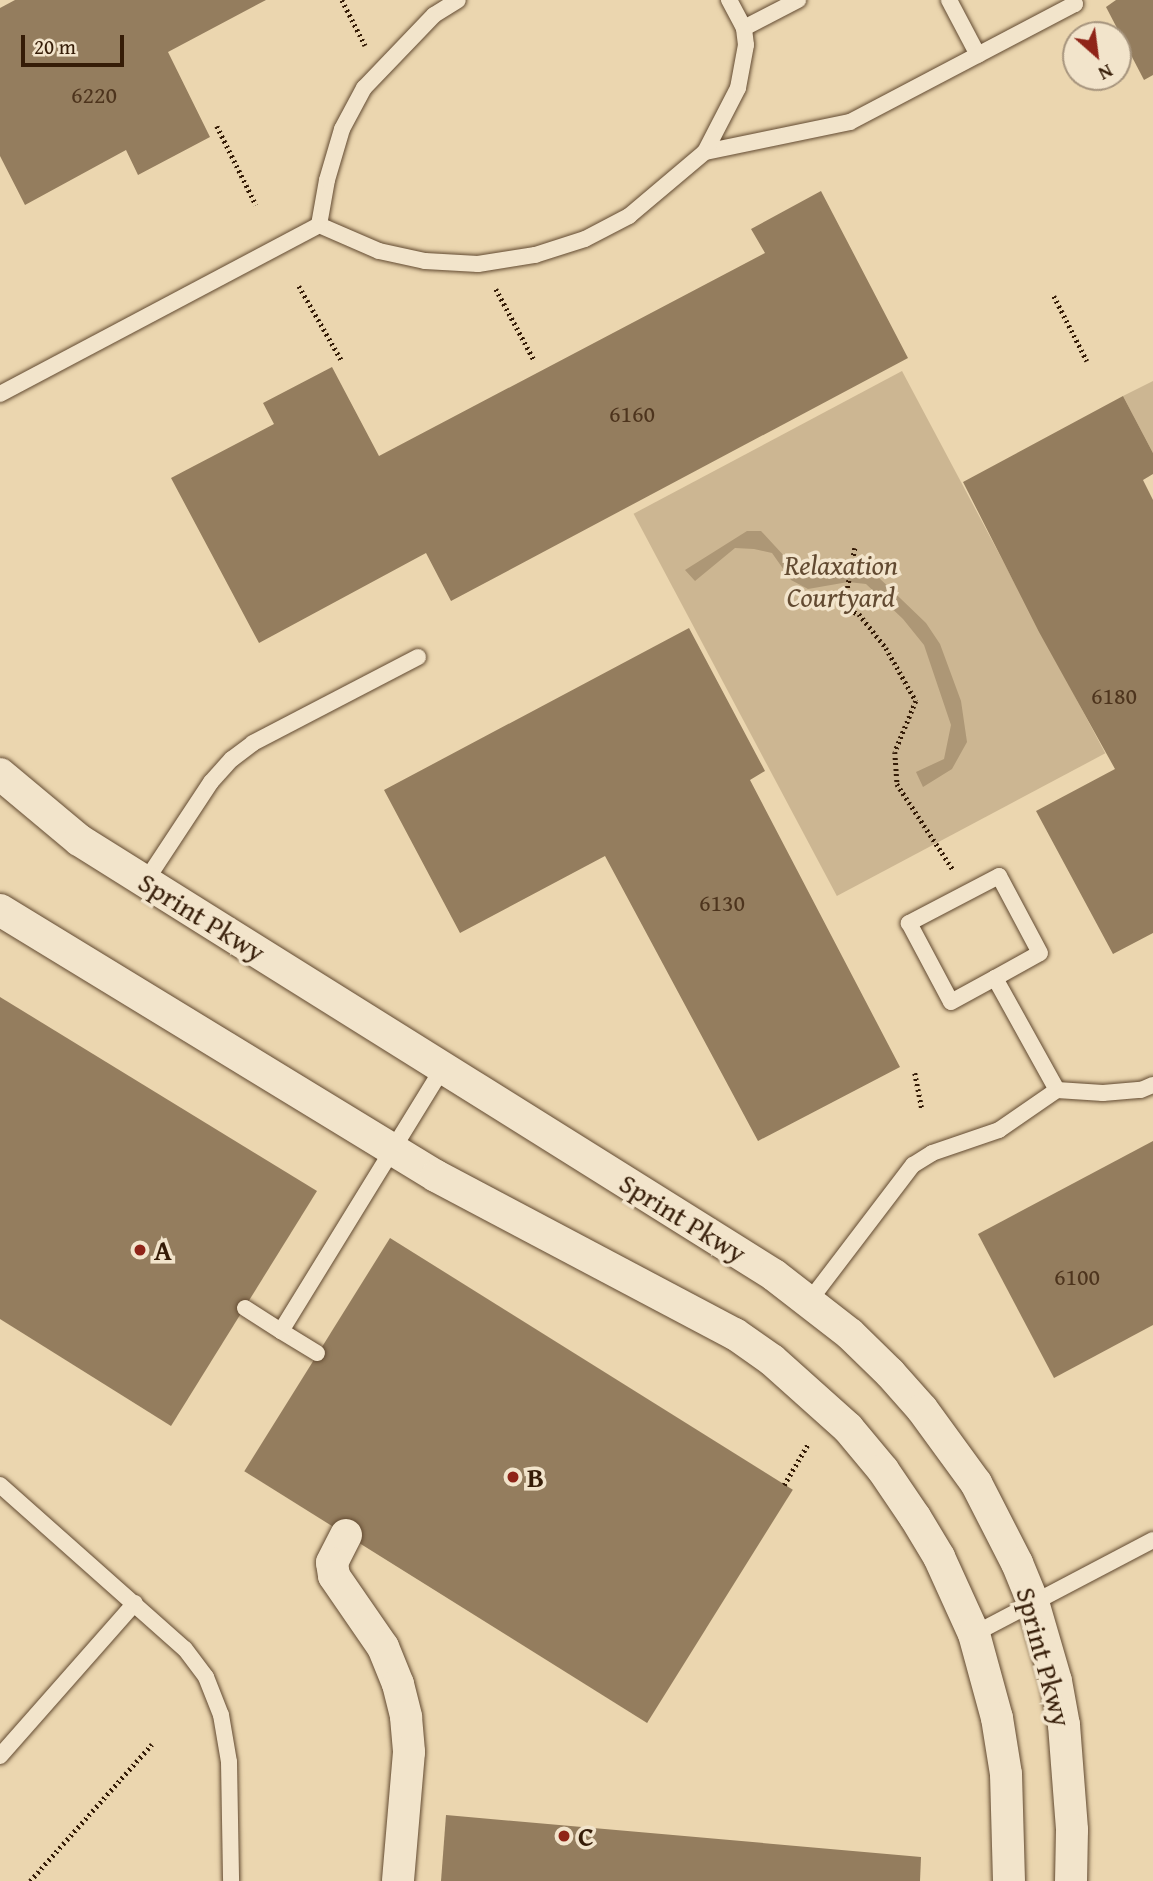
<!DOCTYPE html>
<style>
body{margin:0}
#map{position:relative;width:1153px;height:1881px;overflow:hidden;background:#ebd6af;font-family:"Gentium Book Plus",serif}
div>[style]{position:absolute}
.green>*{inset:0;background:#ccb692;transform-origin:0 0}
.water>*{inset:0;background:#ad9776}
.building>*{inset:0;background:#947d5e;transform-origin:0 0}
.path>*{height:4.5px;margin-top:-2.25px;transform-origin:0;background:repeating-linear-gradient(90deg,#351c07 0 2px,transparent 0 5.5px)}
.roads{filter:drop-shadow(0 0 2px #624a31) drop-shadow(0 0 2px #624a31)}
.service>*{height:16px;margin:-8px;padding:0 8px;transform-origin:8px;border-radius:8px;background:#f2e4cb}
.minor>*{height:32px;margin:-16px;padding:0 16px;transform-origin:16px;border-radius:16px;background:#f2e4cb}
.dots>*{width:19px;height:19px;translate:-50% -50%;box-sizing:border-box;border:4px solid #f2e4cb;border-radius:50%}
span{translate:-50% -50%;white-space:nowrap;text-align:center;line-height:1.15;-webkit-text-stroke:7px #f2e4cb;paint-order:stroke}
.number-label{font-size:24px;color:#4d341d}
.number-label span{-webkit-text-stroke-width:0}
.park-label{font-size:28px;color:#624a31;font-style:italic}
.street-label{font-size:28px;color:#351c07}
.poi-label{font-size:28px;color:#351c07;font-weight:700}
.left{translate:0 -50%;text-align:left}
.north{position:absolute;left:1062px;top:21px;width:70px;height:70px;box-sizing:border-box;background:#f2e4cb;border:2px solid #a6947d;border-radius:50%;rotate:152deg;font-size:19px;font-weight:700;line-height:28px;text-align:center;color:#351c07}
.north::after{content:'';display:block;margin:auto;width:24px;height:32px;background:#8f2418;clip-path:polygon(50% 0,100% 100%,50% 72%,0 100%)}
.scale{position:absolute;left:21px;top:35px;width:103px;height:32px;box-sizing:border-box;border:4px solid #351c07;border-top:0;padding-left:9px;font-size:21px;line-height:24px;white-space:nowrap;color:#351c07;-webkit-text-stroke:5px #f2e4cb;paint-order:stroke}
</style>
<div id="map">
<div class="green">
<div style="left:902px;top:371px;width:433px;height:304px;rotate:62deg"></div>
<div style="clip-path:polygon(1153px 381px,1153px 453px,1123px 396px)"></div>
</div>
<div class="water">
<div style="clip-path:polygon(747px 531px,761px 531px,798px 571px,825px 577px,875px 574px,926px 623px,940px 644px,961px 701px,967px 742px,952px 769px,923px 787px,916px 772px,944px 759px,951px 725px,924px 645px,903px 619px,866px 584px,848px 582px,808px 589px,791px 580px,772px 553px,754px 549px,735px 548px,695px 581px,685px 570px)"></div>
</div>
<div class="building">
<div style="clip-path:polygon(15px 0,266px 0,168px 52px,210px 137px,138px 175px,126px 150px,25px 205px,0 156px,0 8px)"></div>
<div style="clip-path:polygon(1116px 0,1153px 0,1153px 75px,1144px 80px,1106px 7px)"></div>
<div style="clip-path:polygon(821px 191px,908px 358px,451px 601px,426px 553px,259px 643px,171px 478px,274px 424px,263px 403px,332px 367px,379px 456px,765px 253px,751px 229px)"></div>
<div style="clip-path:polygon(1123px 396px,1153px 453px,1153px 474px,1143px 480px,1153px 500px,1153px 933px,1113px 954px,1036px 811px,1115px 769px,1039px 632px,963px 482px)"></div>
<div style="clip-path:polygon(689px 628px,765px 771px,750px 780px,900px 1067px,758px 1141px,605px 856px,460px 933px,384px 790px)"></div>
<div style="clip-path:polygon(0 997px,317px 1191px,171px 1426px,0 1319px)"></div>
<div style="clip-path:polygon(1153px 1141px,1153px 1325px,1054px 1378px,978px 1234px)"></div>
<div style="left:390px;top:1238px;width:475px;height:275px;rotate:32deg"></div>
<div style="clip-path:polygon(446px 1815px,921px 1857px,920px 1881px,441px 1881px)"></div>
</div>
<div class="path">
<div style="left:342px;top:0;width:51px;rotate:62.9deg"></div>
<div style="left:217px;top:126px;width:88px;rotate:63.7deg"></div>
<div style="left:299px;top:286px;width:86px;rotate:60.2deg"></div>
<div style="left:496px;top:289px;width:81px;rotate:61.8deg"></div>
<div style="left:1054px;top:296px;width:73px;rotate:63.1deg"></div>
<div style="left:855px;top:548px;width:61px;rotate:100.4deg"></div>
<div style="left:844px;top:608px;width:16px;rotate:22deg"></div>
<div style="left:859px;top:614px;width:43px;rotate:51.5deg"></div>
<div style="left:886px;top:648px;width:61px;rotate:60.5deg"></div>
<div style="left:916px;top:701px;width:55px;rotate:112.4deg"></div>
<div style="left:895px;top:752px;width:32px;rotate:86deg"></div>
<div style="left:897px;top:784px;width:104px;rotate:56.8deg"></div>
<div style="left:915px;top:1073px;width:36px;rotate:79deg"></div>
<div style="left:784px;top:1485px;width:48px;rotate:-59.7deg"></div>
<div style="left:30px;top:1881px;width:183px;rotate:-48.3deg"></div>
</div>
<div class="roads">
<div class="service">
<div style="left:949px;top:0;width:62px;rotate:62.2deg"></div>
<div style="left:744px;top:28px;width:61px;rotate:-27.4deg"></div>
<div style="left:705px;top:152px;width:148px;rotate:-11.7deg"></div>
<div style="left:850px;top:122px;width:254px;rotate:-27.7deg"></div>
<div style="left:1075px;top:4px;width:4px;rotate:-117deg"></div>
<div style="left:319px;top:225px;width:65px;rotate:23.4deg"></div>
<div style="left:379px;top:251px;width:47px;rotate:12.3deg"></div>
<div style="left:425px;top:261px;width:53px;rotate:3.2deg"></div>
<div style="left:478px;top:264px;width:58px;rotate:-9deg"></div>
<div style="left:535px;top:255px;width:52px;rotate:-17.7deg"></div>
<div style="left:585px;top:239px;width:50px;rotate:-27.6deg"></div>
<div style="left:629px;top:216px;width:99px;rotate:-40.1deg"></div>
<div style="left:705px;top:152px;width:72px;rotate:-62.7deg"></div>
<div style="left:738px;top:88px;width:44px;rotate:-79.5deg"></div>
<div style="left:746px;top:45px;width:17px;rotate:-97deg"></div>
<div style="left:744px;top:28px;width:32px;rotate:-118deg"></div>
<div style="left:319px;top:225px;width:46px;rotate:-79.9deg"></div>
<div style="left:327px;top:180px;width:53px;rotate:-73.6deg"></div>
<div style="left:342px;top:129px;width:47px;rotate:-61.8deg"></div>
<div style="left:364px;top:88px;width:101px;rotate:-46.2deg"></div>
<div style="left:434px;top:15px;width:28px;rotate:-32deg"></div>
<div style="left:0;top:394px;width:361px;rotate:-27.9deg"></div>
<div style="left:145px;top:882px;width:120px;rotate:-56.6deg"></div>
<div style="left:211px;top:782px;width:31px;rotate:-48deg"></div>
<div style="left:232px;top:759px;width:26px;rotate:-37deg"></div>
<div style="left:253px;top:743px;width:186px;rotate:-27.5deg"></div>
<div style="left:1057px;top:1090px;width:46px;rotate:3.7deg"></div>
<div style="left:1103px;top:1093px;width:38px;rotate:-5deg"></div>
<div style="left:1141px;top:1090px;width:13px;rotate:-23deg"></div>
<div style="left:810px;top:1300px;width:170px;rotate:-52.7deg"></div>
<div style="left:913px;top:1165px;width:22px;rotate:-32deg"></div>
<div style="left:932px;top:1153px;width:71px;rotate:-18.9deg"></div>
<div style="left:999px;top:1130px;width:70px;rotate:-34.6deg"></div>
<div style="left:1057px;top:1090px;width:128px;rotate:-119deg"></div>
<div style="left:995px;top:978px;width:51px;rotate:-29.1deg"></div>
<div style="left:1040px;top:953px;width:87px;rotate:-118deg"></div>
<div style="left:999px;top:876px;width:102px;rotate:152.4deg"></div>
<div style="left:909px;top:923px;width:89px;rotate:62deg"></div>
<div style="left:951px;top:1002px;width:50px;rotate:-28.6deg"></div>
<div style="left:245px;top:1308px;width:43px;rotate:32.6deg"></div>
<div style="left:317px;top:1353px;width:42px;rotate:-148.6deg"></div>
<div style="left:281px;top:1331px;width:308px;rotate:-58.4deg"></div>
<div style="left:0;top:1485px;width:247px;rotate:41.6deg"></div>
<div style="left:185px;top:1649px;width:35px;rotate:53deg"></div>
<div style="left:206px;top:1677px;width:41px;rotate:68.5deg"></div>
<div style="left:221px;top:1715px;width:48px;rotate:80.3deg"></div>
<div style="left:229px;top:1762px;width:119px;rotate:89deg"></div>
<div style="left:974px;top:1634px;width:202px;rotate:-27.7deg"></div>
<div style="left:0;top:1756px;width:204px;rotate:-48.6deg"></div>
</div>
<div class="minor">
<div style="left:0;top:774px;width:103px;rotate:39.9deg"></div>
<div style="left:79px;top:840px;width:820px;rotate:32.04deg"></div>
<div style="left:774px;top:1275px;width:96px;rotate:37.8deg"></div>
<div style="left:850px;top:1334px;width:56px;rotate:44.3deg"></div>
<div style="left:890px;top:1373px;width:48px;rotate:48.4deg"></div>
<div style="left:922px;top:1409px;width:92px;rotate:53.9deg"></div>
<div style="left:976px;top:1483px;width:90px;rotate:62.9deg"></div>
<div style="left:1017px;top:1563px;width:42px;rotate:67.7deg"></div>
<div style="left:1033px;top:1602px;width:82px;rotate:73.8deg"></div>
<div style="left:1056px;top:1681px;width:45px;rotate:79.7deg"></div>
<div style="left:1064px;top:1725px;width:105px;rotate:85.6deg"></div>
<div style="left:1072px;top:1830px;width:51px;rotate:91.1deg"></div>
<div style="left:0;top:910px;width:511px;rotate:31.39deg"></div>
<div style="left:436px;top:1176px;width:338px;rotate:27.9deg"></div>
<div style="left:735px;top:1334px;width:45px;rotate:35.1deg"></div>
<div style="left:772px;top:1360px;width:102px;rotate:41.8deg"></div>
<div style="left:848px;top:1428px;width:55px;rotate:50.2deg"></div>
<div style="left:883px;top:1470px;width:57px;rotate:55.8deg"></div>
<div style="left:915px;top:1517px;width:47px;rotate:59deg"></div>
<div style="left:939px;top:1557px;width:85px;rotate:65.6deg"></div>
<div style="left:974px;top:1634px;width:87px;rotate:74.7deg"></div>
<div style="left:997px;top:1718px;width:57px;rotate:80.9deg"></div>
<div style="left:1006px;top:1774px;width:107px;rotate:88.4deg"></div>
<div style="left:346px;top:1535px;width:31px;rotate:117deg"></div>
<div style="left:332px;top:1563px;width:13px;rotate:81deg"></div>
<div style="left:334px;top:1576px;width:86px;rotate:55.4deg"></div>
<div style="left:383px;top:1647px;width:40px;rotate:68deg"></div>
<div style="left:398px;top:1684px;width:34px;rotate:76deg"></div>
<div style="left:406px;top:1717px;width:35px;rotate:85deg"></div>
<div style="left:409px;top:1752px;width:129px;rotate:94.9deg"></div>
</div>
</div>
<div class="dots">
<div style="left:140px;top:1250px;background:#8f2418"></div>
<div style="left:513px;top:1477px;background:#8f2418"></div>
<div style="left:564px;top:1836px;background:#8f2418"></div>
</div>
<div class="number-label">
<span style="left:94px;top:95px">6220</span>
<span style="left:632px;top:414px">6160</span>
<span style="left:1114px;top:696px">6180</span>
<span style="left:722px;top:903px">6130</span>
<span style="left:1077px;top:1277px">6100</span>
</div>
<div class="park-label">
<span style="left:841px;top:581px">Relaxation<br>Courtyard</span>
</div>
<div class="street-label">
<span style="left:202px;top:917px;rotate:32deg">Sprint Pkwy</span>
<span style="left:683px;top:1218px;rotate:32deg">Sprint Pkwy</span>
<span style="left:1044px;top:1657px;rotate:75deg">Sprint Pkwy</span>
</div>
<div class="poi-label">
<span class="left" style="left:154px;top:1250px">A</span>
<span class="left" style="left:527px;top:1477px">B</span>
<span class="left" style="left:578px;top:1836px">C</span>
</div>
<div class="north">N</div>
<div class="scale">20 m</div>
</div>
